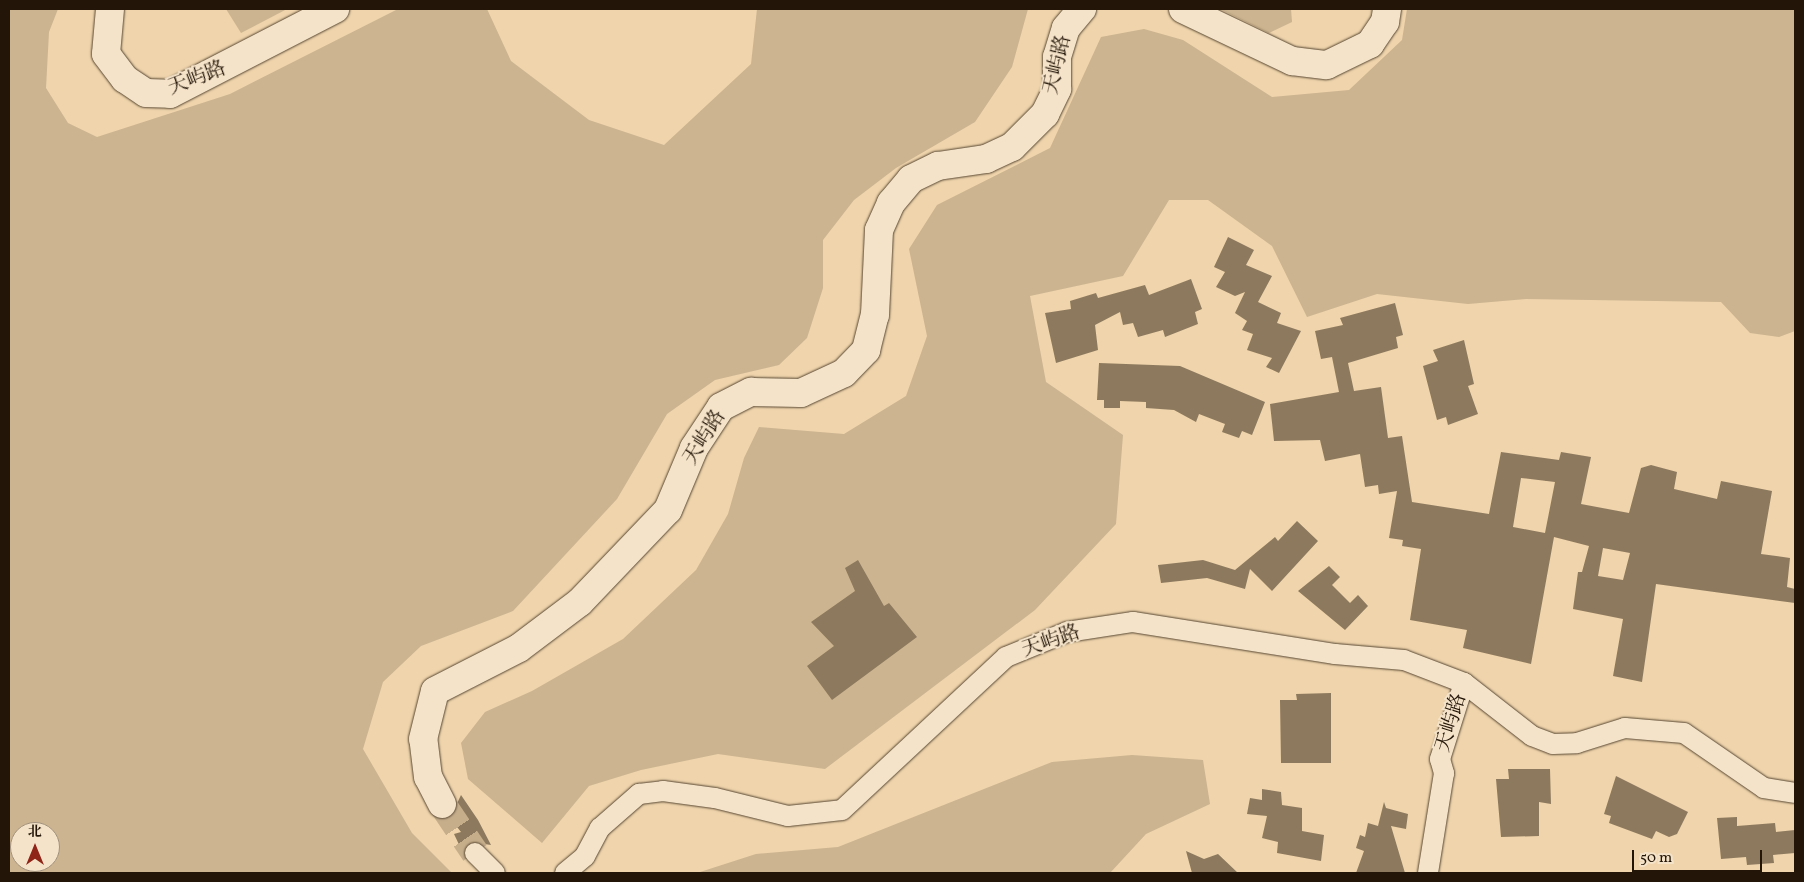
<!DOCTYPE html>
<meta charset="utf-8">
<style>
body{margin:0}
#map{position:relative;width:1804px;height:882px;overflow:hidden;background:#efd4ac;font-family:Vollkorn,"Noto Serif SC",serif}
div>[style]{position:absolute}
.green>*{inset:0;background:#ccb490}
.building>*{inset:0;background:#8d795d}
.secondary-tunnel>*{height:28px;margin-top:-14px;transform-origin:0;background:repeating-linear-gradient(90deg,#c6ae8b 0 28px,transparent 0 42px)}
.roads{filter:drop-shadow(0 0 1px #564631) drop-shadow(0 0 1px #564631)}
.street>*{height:20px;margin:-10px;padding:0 10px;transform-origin:10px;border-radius:10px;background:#f5e3c9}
.secondary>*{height:28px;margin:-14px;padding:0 14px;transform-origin:14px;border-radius:14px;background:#f5e3c9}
span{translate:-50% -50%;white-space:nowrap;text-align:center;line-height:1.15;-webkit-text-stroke:4px #f5e3c9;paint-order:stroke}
.street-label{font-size:20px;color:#231608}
.frame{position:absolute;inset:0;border:10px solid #231608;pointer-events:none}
.north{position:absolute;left:10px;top:822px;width:50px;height:50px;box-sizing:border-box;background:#f5e3c9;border:1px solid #a1917c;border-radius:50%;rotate:0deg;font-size:14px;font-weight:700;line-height:20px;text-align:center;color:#231608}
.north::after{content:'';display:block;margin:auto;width:18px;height:22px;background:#8f2418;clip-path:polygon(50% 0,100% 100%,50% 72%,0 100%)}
.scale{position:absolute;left:1632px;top:850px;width:130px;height:22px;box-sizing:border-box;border:2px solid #231608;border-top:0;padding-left:6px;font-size:15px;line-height:18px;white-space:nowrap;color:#231608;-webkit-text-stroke:4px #f5e3c9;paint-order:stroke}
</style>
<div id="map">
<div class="green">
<div style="clip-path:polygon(evenodd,9px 9px,58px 9px,49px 32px,46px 88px,68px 123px,97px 137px,230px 94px,398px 9px,487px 9px,511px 61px,589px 120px,664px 145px,751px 64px,757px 9px,1028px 9px,1012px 67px,975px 122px,896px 168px,854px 200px,823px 240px,823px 288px,807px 338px,779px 365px,715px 380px,667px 414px,617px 499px,513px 611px,421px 646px,383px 682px,363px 749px,412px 833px,452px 873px,9px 873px,9px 9px,20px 832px,50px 832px,50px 862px,20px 862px,20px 832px)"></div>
<div style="clip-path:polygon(226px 9px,287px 9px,241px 33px)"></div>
<div style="clip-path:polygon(1220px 9px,1291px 9px,1292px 22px,1269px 33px)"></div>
<div style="clip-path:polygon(1407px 9px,1795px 9px,1795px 331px,1779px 337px,1750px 333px,1721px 302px,1526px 299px,1468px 304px,1377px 294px,1307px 317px,1272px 246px,1208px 200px,1169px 200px,1123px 276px,1030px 296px,1046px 382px,1123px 435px,1116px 524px,1035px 610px,825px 769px,718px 754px,641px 770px,589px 786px,542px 843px,468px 779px,461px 743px,485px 712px,532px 691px,623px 639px,696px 570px,728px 514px,744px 458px,759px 427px,844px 434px,906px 396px,927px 336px,909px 249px,937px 205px,1050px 148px,1101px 37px,1144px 29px,1183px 40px,1272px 97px,1349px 90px,1402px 40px)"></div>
<div style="clip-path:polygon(1132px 755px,1203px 760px,1210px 804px,1146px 834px,1110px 873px,697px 873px,756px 854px,838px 847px,1052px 762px)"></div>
</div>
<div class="building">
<div style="clip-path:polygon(1228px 237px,1254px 250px,1246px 265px,1272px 276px,1258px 302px,1281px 313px,1277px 323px,1301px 331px,1279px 373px,1266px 367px,1272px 358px,1247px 350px,1253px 334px,1242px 330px,1247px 321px,1235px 313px,1245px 292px,1235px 296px,1216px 287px,1225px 272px,1214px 267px)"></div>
<div style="clip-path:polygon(1191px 279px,1202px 309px,1195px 312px,1198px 324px,1165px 337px,1163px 330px,1138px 337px,1133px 323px,1123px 325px,1120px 312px,1095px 325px,1098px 350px,1056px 363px,1045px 313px,1071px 309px,1070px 301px,1096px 293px,1098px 298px,1145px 285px,1149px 295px)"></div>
<div style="clip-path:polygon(evenodd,1395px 303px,1403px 335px,1396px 337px,1398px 348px,1348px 363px,1354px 391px,1381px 387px,1388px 438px,1402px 436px,1412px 502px,1489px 514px,1501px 452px,1559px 460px,1561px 452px,1591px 457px,1581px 504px,1629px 513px,1641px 468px,1651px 465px,1677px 472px,1674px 489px,1717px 499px,1721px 481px,1772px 491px,1761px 554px,1790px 558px,1787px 587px,1795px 589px,1795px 603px,1656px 584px,1642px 682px,1613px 676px,1623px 619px,1573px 609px,1578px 572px,1582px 572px,1589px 546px,1554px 537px,1531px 664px,1463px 648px,1467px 630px,1410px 620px,1421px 549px,1402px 546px,1403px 540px,1389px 538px,1397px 491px,1379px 494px,1378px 485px,1365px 487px,1360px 454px,1325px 461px,1320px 440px,1274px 441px,1270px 404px,1339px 392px,1332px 357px,1321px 359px,1315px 331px,1343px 325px,1340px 318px,1395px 303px,1521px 478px,1555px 482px,1545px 533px,1513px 527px,1521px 478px,1395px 303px,1603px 548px,1630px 553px,1623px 580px,1598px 576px,1603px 548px)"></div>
<div style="clip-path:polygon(1464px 340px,1474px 384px,1468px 386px,1478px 414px,1448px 425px,1446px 417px,1437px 420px,1423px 366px,1438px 361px,1433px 350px)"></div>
<div style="clip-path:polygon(1099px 363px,1180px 366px,1265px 402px,1252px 435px,1242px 431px,1239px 438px,1222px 432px,1225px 424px,1199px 414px,1196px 422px,1174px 410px,1146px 408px,1146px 402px,1120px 401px,1120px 408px,1104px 408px,1104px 400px,1097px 400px)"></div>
<div style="clip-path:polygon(1297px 521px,1318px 541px,1272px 591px,1250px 569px,1245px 589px,1207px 578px,1161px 583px,1158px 565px,1203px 560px,1235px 570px,1275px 537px,1278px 541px)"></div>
<div style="clip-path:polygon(858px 560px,884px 606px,889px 603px,917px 637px,832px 700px,807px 666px,834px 646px,811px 622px,855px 591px,845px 568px)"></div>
<div style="clip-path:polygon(1329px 566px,1340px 577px,1332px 585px,1350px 603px,1358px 595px,1368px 606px,1345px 630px,1298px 591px)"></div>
<div style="clip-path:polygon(1331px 693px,1331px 763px,1281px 763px,1280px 700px,1297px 700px,1296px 694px)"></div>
<div style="clip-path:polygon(1508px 769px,1550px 769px,1551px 804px,1539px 802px,1539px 836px,1501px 837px,1496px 779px,1509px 779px)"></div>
<div style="clip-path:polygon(1616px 776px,1688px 812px,1677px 834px,1669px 837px,1656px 831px,1652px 839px,1609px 823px,1611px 816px,1604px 814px)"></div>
<div style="clip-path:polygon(1262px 789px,1281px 792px,1282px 805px,1302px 808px,1302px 831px,1324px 835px,1321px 861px,1277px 853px,1278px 842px,1262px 838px,1267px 816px,1247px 814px,1250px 798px,1262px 800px)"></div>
<div style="clip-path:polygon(461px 795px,478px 820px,491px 845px,471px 842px,463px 853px,454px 834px,461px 832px,450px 818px)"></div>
<div style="clip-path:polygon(1384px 802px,1386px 808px,1408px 814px,1406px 829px,1391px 826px,1405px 873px,1356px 873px,1364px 851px,1356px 848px,1360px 835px,1365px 837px,1368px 823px,1378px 826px)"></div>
<div style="clip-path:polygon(1737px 817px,1737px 826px,1775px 823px,1776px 832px,1795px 830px,1795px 853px,1773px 855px,1774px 863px,1747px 865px,1746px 857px,1721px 859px,1717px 818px)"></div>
<div style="clip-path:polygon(1186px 851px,1204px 859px,1218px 854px,1238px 873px,1192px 873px)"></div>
</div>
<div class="secondary-tunnel">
<div style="left:442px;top:804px;width:59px;rotate:56deg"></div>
</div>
<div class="roads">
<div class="street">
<div style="left:1464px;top:683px;width:86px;rotate:37.9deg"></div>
<div style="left:1532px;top:736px;width:22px;rotate:21deg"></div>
<div style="left:1553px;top:744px;width:24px;rotate:-2deg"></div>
<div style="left:1577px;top:743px;width:50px;rotate:-17.4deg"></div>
<div style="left:1625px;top:728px;width:59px;rotate:4.8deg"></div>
<div style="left:1684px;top:733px;width:97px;rotate:34.5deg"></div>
<div style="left:1764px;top:788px;width:31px;rotate:9deg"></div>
<div style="left:475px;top:853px;width:28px;rotate:45deg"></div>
<div style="left:565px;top:873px;width:26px;rotate:-40deg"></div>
<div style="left:585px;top:856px;width:32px;rotate:-62deg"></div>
<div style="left:600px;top:828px;width:52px;rotate:-41.1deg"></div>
<div style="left:639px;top:794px;width:24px;rotate:-7deg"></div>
<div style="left:663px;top:791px;width:52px;rotate:7.7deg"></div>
<div style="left:715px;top:798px;width:75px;rotate:13.9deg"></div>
<div style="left:788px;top:816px;width:54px;rotate:-6.3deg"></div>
<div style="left:842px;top:810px;width:224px;rotate:-43deg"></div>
<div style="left:1006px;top:657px;width:66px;rotate:-22.3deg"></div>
<div style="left:1067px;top:632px;width:67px;rotate:-8.6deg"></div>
<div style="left:1133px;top:622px;width:205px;rotate:9deg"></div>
<div style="left:1335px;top:654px;width:69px;rotate:5deg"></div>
<div style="left:1404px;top:660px;width:64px;rotate:21deg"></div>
<div style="left:1464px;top:683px;width:80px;rotate:107.5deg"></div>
<div style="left:1440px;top:759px;width:15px;rotate:74deg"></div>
<div style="left:1444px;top:773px;width:101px;rotate:99.1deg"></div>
</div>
<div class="secondary">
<div style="left:110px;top:9px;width:45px;rotate:95.1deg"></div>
<div style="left:106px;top:54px;width:31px;rotate:53deg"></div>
<div style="left:125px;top:79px;width:25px;rotate:34deg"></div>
<div style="left:146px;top:93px;width:24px;rotate:2deg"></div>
<div style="left:170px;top:94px;width:186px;rotate:-27.3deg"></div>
<div style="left:1183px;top:9px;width:121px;rotate:25.5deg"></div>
<div style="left:1292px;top:61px;width:35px;rotate:7deg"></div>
<div style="left:1327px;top:65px;width:48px;rotate:-26deg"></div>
<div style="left:1370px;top:44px;width:27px;rotate:-56deg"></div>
<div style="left:1385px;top:22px;width:13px;rotate:-81deg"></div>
<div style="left:442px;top:804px;width:30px;rotate:-117deg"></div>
<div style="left:428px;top:777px;width:38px;rotate:-97deg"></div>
<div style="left:423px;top:739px;width:49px;rotate:-76deg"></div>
<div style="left:435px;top:691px;width:94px;rotate:-27.1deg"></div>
<div style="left:519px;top:648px;width:76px;rotate:-37deg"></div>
<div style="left:580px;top:602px;width:127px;rotate:-46.3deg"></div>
<div style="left:668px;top:510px;width:67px;rotate:-67.2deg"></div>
<div style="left:694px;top:448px;width:49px;rotate:-56.6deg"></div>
<div style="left:721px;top:407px;width:34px;rotate:-27deg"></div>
<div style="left:751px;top:392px;width:50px;rotate:1.1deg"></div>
<div style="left:801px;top:393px;width:47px;rotate:-24.9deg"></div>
<div style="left:844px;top:373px;width:32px;rotate:-46deg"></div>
<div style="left:866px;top:350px;width:36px;rotate:-76deg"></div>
<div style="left:875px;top:315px;width:85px;rotate:-87.3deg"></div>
<div style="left:879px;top:230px;width:30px;rotate:-66deg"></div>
<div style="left:891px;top:203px;width:31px;rotate:-50deg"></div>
<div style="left:911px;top:179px;width:30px;rotate:-26deg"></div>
<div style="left:938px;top:166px;width:49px;rotate:-8.3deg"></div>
<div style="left:986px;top:159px;width:29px;rotate:-25deg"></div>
<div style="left:1012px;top:147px;width:47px;rotate:-45deg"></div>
<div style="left:1045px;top:114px;width:28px;rotate:-64deg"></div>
<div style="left:1057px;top:89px;width:32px;rotate:-90deg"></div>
<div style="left:1057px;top:57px;width:30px;rotate:-73deg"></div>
<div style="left:1066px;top:28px;width:25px;rotate:-50deg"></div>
</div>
</div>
<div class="street-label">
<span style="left:1058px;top:65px;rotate:-77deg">天屿路</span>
<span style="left:197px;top:79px;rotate:-21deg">天屿路</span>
<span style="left:705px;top:438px;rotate:-58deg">天屿路</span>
<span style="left:1051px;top:642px;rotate:-19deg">天屿路</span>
<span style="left:1452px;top:723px;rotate:-73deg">天屿路</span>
</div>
<div class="frame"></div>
<div class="north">北</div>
<div class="scale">50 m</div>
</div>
